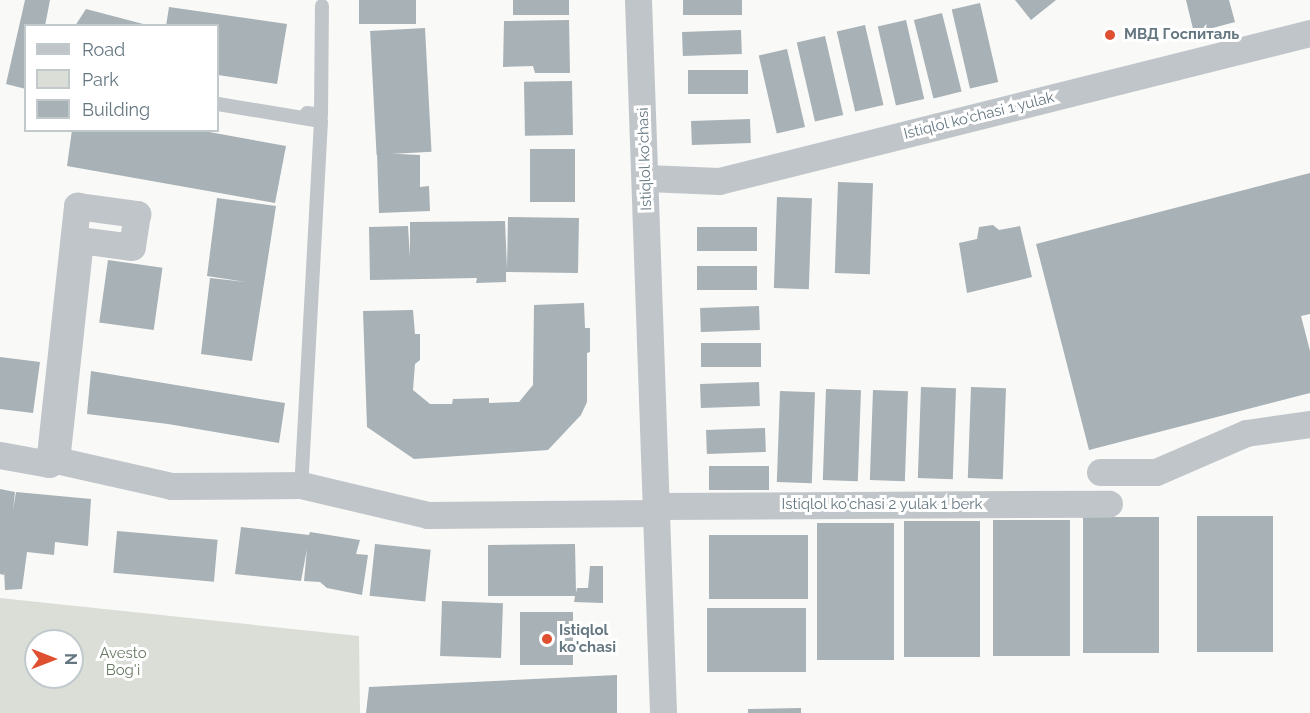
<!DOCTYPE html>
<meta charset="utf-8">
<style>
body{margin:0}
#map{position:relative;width:1310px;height:713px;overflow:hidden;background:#f9f9f7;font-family:Raleway,sans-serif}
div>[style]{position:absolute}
.green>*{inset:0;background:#daded6}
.building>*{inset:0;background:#a7b1b6;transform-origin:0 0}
.lane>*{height:14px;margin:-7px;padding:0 7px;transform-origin:7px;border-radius:7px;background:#c0c5c9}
.street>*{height:27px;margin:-13.5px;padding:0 13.5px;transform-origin:13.5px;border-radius:13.5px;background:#c0c5c9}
.dots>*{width:16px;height:16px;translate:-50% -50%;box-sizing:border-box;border:3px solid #fff;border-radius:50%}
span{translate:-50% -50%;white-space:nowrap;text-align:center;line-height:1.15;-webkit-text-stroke:6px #fff;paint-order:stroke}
.poi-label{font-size:15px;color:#657781;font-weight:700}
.left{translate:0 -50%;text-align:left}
.street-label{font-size:15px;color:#657781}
.park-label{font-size:15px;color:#697a64}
.legend{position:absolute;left:24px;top:24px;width:195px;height:108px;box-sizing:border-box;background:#fff;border:2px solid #c1c9cd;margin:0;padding:8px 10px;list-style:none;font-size:18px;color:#657781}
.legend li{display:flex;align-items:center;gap:12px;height:30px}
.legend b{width:30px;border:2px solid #c1c9cd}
.north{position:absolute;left:24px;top:629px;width:60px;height:60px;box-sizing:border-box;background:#fff;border:2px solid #c1c9cd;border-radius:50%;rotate:90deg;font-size:16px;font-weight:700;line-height:24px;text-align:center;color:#657781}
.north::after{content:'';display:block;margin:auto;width:21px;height:27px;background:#df5031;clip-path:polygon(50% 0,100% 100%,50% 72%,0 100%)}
</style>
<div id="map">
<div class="green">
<div style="clip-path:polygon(evenodd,0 598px,359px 636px,360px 713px,0 713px,0 598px,36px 641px,72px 641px,72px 677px,36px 677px,36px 641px)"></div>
</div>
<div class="building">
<div style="clip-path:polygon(25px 0,50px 0,45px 26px,26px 26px,26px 89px,6px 84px)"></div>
<div style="left:359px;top:0;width:57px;height:24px"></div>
<div style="left:513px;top:0;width:56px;height:15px"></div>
<div style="left:683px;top:0;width:59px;height:15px"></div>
<div style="clip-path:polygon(1015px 0,1056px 0,1031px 20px)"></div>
<div style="clip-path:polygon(1186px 0,1229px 0,1235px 22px,1194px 33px)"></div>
<div style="left:980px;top:3px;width:81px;height:29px;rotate:77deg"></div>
<div style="clip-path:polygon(169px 7px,287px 24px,277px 84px,218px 75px,218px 26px,166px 26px)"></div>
<div style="clip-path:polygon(86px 9px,147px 25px,147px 26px,75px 26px)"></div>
<div style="left:942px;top:13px;width:81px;height:29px;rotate:76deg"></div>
<div style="clip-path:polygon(569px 20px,570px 73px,535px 73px,533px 66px,503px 67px,504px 21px)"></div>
<div style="left:906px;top:20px;width:81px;height:29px;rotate:77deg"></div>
<div style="left:865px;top:25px;width:82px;height:29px;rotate:77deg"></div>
<div style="left:425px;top:28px;width:124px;height:55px;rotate:87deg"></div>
<div style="left:741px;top:30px;width:24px;height:59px;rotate:88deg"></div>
<div style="left:825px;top:36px;width:81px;height:29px;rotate:77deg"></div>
<div style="left:787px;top:49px;width:80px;height:29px;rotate:77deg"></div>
<div style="left:748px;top:70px;width:24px;height:60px;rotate:90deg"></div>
<div style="left:572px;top:81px;width:54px;height:48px;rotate:89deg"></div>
<div style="left:750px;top:119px;width:24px;height:59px;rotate:88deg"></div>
<div style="clip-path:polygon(72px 130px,198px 130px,286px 146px,275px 203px,67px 166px)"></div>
<div style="left:530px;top:149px;width:45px;height:53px"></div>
<div style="clip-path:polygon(377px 153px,420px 155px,420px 187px,429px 186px,430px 211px,379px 213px)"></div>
<div style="clip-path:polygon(1310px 173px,1310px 314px,1301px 316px,1310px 351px,1310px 393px,1089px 450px,1036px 244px)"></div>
<div style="left:838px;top:182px;width:35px;height:91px;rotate:2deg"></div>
<div style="left:777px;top:197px;width:35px;height:91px;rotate:2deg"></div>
<div style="clip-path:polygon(217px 198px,276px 206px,252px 361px,201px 354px,210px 278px,246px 282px,207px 276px)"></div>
<div style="clip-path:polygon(508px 217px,579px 218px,578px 273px,506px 272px,506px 282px,476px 283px,477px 278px,370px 280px,369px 227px,408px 226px,410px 257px,410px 222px,505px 221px,507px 269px)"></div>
<div style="clip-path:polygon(993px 225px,999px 230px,1020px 226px,1032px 277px,967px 293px,959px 243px,977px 239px,979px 227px)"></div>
<div style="left:757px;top:227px;width:24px;height:60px;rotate:90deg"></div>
<div style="left:108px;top:260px;width:55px;height:63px;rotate:8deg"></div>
<div style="left:757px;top:266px;width:24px;height:60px;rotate:90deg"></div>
<div style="clip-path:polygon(584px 303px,585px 328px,590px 328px,590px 352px,587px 353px,587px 402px,581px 415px,548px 450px,414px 459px,367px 427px,363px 311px,413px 310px,415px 334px,420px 334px,420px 360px,415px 364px,413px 390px,430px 404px,452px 404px,453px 399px,489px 398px,489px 403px,519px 402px,533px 385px,534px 305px)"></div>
<div style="left:759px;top:306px;width:24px;height:59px;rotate:88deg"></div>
<div style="left:761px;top:343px;width:24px;height:60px;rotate:90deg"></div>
<div style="clip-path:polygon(0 357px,40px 362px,33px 413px,0 409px)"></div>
<div style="clip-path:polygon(91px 371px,285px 403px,279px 443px,168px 424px,87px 414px)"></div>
<div style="left:759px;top:382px;width:24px;height:59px;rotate:88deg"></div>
<div style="left:921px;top:387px;width:35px;height:91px;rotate:2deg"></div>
<div style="left:971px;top:387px;width:35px;height:91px;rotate:2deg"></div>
<div style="left:826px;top:389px;width:35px;height:91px;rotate:2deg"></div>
<div style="left:873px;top:390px;width:35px;height:90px;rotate:2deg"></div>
<div style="left:780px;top:391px;width:35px;height:91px;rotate:2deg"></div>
<div style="left:765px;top:428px;width:24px;height:59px;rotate:88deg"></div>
<div style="left:769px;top:466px;width:24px;height:60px;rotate:90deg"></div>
<div style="clip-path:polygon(0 489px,15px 492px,13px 510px,16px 492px,91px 499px,88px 546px,55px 542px,54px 555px,27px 552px,22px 589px,5px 590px,4px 570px,4px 575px,0 574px)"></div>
<div style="left:1197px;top:516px;width:76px;height:136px"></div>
<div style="left:1083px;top:517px;width:76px;height:136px"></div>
<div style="left:993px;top:520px;width:77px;height:136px"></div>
<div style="left:904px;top:521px;width:76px;height:136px"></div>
<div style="left:817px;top:523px;width:77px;height:137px"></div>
<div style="clip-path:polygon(241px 527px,309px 535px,310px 532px,360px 540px,356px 554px,368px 555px,362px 595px,327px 588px,320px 582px,304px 581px,307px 549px,301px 581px,235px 574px)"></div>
<div style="left:117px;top:531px;width:101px;height:42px;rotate:5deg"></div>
<div style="left:709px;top:535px;width:99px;height:64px"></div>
<div style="left:375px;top:544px;width:56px;height:52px;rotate:6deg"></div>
<div style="clip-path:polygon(575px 544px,576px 593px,577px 588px,588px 588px,590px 566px,603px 566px,603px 603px,574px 602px,575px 596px,488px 596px,488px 545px)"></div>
<div style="left:442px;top:601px;width:61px;height:55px;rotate:2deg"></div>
<div style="left:707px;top:608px;width:99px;height:64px"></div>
<div style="left:520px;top:612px;width:53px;height:53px"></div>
<div style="clip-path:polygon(617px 675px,617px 713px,366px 713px,369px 687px)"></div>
<div style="clip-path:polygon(801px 708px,801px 713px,748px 713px,748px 709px)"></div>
</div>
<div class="lane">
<div style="left:218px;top:104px;width:104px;rotate:9.4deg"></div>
<div style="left:321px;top:121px;width:365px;rotate:93.1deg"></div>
<div style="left:307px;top:113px;width:14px;rotate:8deg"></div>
<div style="left:321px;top:115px;width:109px;rotate:-89.5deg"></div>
</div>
<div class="street">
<div style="left:638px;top:0;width:713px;rotate:87.99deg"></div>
<div style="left:646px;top:178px;width:73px;rotate:2.4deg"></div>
<div style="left:719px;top:181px;width:609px;rotate:-14.06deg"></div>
<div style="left:0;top:455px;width:50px;rotate:10.4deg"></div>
<div style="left:49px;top:464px;width:260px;rotate:-83.8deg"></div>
<div style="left:77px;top:206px;width:61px;rotate:7.6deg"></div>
<div style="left:137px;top:214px;width:33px;rotate:99deg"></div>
<div style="left:132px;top:247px;width:52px;rotate:-172.3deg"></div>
<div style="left:80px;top:240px;width:221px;rotate:96.2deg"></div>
<div style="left:56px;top:460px;width:118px;rotate:12.7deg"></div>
<div style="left:171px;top:486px;width:130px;rotate:-0.4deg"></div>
<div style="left:301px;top:485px;width:130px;rotate:13.3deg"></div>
<div style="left:428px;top:515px;width:228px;rotate:-0.5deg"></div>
<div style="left:1100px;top:472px;width:56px"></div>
<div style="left:1156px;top:472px;width:98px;rotate:-23.4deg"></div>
<div style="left:1246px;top:433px;width:65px;rotate:-8deg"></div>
<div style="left:656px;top:506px;width:453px;rotate:-0.3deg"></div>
</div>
<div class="dots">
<div style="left:1110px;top:35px;background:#df5031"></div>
<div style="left:547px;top:639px;background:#df5031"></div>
</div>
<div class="poi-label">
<span class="left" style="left:1124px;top:35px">МВД Госпиталь</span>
<span class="left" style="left:559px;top:639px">Istiqlol<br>ko'chasi</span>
</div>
<div class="street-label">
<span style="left:979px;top:116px;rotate:-14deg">Istiqlol ko'chasi 1 yulak</span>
<span style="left:645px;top:159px;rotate:-92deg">Istiqlol ko'chasi</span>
<span style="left:882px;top:505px">Istiqlol ko'chasi 2 yulak 1 berk</span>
</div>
<div class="park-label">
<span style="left:123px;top:662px">Avesto<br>Bog'i</span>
</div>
<ul class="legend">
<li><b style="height:8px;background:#c0c5c9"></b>Road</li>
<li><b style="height:16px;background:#daded6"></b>Park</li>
<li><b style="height:16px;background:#a7b1b6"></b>Building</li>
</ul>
<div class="north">N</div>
</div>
